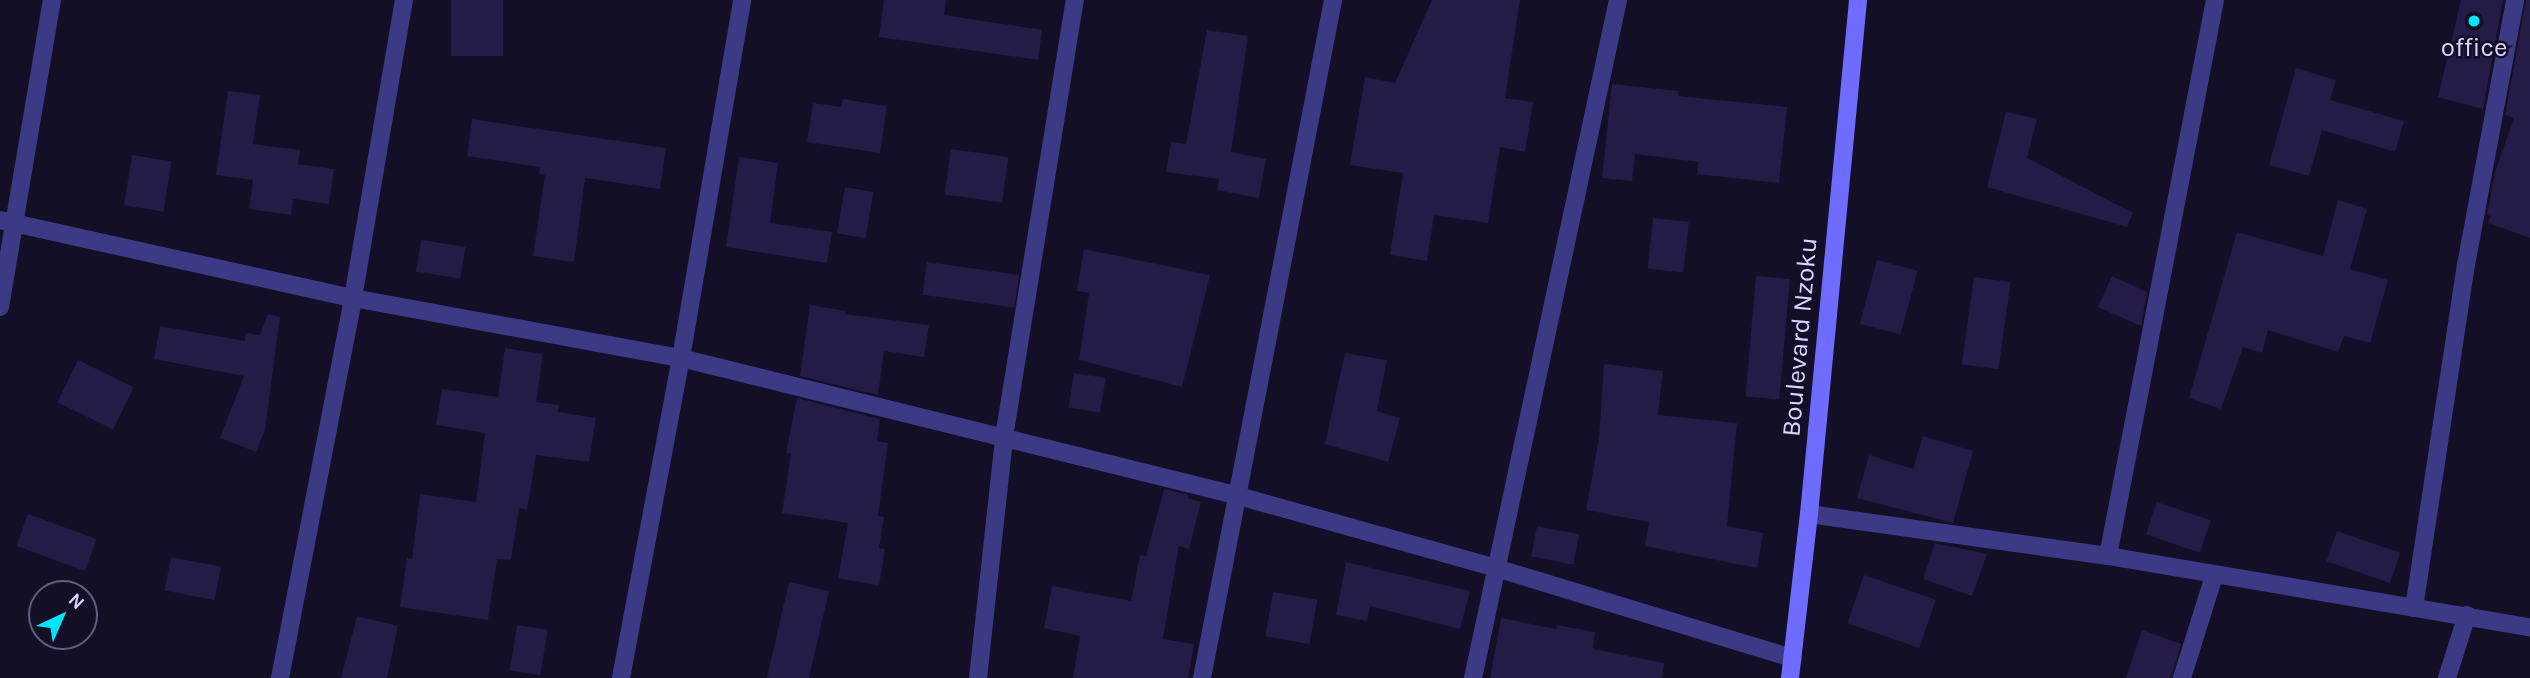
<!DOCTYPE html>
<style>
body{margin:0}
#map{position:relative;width:2530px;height:678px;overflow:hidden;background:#130f26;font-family:Karla,sans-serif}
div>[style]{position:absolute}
.building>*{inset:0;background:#241b47;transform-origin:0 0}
.street>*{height:18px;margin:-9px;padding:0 9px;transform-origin:9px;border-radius:9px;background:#3d3a85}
.secondary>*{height:18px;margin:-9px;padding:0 9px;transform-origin:9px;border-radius:9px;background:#6f6bff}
.dots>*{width:19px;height:19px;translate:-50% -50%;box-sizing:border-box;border:4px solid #130f26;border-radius:50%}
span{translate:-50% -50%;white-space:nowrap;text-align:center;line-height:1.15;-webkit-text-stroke:5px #130f26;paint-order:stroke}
.poi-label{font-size:26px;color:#d9d4ff}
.street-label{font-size:26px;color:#d9d4ff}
.north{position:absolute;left:28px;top:580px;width:70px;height:70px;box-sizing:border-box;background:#130f26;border:2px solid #625e7d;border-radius:50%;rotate:44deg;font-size:19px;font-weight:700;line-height:28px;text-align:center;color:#d9d4ff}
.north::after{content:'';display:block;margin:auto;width:24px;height:32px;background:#00e5ff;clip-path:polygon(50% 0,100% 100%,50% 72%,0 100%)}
</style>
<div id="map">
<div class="building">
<div style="left:451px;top:0;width:52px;height:56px"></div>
<div style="clip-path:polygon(884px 0,946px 0,944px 15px,1042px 30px,1038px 60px,879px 37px)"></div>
<div style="clip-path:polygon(1432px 0,1520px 0,1505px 98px,1533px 102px,1525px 152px,1500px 147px,1488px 223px,1434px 215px,1427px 261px,1390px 255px,1403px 173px,1350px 165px,1365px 77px,1395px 83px)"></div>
<div style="clip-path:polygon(2461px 0,2503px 0,2483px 109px,2438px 97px)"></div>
<div style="clip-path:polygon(2526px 0,2530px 0,2530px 238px,2488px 223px,2491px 216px,2487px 215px,2495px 172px,2514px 118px,2505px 115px)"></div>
<div style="clip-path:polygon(1207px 30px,1248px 36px,1231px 152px,1266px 159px,1259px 198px,1217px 190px,1219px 179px,1166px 172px,1171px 142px,1186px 144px)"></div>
<div style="clip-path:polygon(2296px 68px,2336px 80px,2330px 100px,2404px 121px,2395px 152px,2322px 130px,2309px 176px,2269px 165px)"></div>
<div style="clip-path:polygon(1612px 84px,1679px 91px,1678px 96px,1787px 107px,1779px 183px,1697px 174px,1698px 162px,1635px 154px,1632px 181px,1602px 178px)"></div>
<div style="clip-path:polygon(228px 91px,260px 95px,253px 144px,300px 150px,298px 164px,334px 169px,329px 204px,293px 199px,291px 215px,249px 209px,253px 180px,216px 175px)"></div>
<div style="clip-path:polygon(843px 99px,887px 106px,880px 153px,807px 142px,813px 103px,841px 107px)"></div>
<div style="clip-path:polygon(2006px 112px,2037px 119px,2027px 158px,2133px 213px,2127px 227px,1987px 187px)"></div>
<div style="clip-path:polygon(472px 119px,666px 148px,660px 189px,585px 178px,574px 262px,533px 256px,545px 175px,539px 174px,540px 167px,467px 156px)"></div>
<div style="left:951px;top:149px;width:58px;height:46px;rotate:8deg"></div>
<div style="left:132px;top:155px;width:40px;height:51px;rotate:9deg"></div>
<div style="clip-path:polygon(739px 157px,778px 163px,770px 223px,832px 232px,827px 263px,726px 247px)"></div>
<div style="left:845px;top:187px;width:29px;height:47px;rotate:10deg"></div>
<div style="clip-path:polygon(2338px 200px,2367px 209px,2350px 269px,2388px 280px,2370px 343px,2344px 336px,2338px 352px,2268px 330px,2262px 353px,2243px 347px,2221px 409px,2189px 398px,2237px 232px,2323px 256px)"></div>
<div style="left:1653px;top:218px;width:36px;height:51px;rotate:6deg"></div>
<div style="left:421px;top:240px;width:45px;height:32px;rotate:9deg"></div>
<div style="clip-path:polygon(1084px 249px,1210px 275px,1182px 387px,1079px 360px,1089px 293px,1077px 291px)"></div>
<div style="left:1877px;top:260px;width:42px;height:66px;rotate:15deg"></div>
<div style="left:927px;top:262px;width:93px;height:33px;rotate:8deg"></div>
<div style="left:1756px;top:276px;width:34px;height:121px;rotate:5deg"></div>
<div style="clip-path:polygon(2112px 276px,2147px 292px,2141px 326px,2098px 307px)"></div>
<div style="left:1974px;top:277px;width:37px;height:88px;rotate:8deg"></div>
<div style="clip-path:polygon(810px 305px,846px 311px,845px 314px,929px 325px,924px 357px,884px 351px,878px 395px,800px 376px)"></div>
<div style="clip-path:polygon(268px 314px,280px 317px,265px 430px,256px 452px,220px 438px,244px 376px,154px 359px,160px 326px,245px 341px,246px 333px,260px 335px)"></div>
<div style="clip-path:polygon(505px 348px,543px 354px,536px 402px,559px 405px,558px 412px,596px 418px,589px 462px,536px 455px,527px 510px,519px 508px,511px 560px,497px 559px,488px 620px,400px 607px,407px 558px,412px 559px,420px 494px,476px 502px,485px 433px,436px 425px,442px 389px,498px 397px)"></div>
<div style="clip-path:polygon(1345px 353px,1387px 360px,1377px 411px,1400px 418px,1388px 462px,1325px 444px)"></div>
<div style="left:78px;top:360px;width:62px;height:47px;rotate:26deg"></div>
<div style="clip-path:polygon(1604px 364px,1663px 371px,1658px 415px,1737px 423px,1727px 526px,1763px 533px,1757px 568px,1645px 546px,1649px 522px,1586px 510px,1599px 438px)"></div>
<div style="left:1074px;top:373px;width:32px;height:35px;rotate:9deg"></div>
<div style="clip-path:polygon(797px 398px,880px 419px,877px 441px,888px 443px,878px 516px,884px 517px,879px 548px,885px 549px,879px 586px,838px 578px,848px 523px,782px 513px,791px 454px,786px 453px)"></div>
<div style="clip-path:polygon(1923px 436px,1973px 451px,1953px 523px,1857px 498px,1869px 455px,1913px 469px)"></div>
<div style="clip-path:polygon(1164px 489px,1188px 495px,1188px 498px,1201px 502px,1189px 549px,1179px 546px,1163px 639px,1194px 644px,1188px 678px,1073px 678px,1080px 636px,1044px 628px,1052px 586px,1131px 601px,1140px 555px,1146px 556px)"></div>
<div style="left:2157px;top:502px;width:57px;height:34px;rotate:19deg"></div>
<div style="left:28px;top:514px;width:73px;height:34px;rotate:20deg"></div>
<div style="left:1537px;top:526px;width:43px;height:31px;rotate:11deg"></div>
<div style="left:2337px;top:531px;width:67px;height:32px;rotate:19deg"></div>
<div style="clip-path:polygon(1935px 543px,1987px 554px,1972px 596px,1923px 579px)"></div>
<div style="left:171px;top:557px;width:51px;height:34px;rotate:11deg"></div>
<div style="clip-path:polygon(1346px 562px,1470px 591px,1460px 629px,1370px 606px,1367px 621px,1336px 615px)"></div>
<div style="left:1864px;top:575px;width:76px;height:51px;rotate:19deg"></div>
<div style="left:789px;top:582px;width:41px;height:98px;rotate:13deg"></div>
<div style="left:1273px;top:592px;width:45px;height:45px;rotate:10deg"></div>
<div style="clip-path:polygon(357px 616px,398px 626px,387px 678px,341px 678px)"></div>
<div style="clip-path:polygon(1501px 618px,1556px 629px,1557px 625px,1595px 632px,1593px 649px,1664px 663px,1662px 678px,1490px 678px)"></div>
<div style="left:517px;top:625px;width:31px;height:46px;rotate:9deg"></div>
<div style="clip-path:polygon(2142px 630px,2181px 644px,2171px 678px,2126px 678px)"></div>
</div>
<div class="street">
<div style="left:0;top:220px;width:362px;rotate:12.5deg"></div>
<div style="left:353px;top:298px;width:333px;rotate:10.4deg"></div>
<div style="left:681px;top:358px;width:571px;rotate:13.89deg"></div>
<div style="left:1235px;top:495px;width:271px;rotate:15.6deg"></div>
<div style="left:1496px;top:568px;width:310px;rotate:16.9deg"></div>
<div style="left:0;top:307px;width:311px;rotate:-80.4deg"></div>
<div style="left:1809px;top:514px;width:302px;rotate:8deg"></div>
<div style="left:2108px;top:556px;width:428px;rotate:9.6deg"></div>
<div style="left:2108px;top:556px;width:566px;rotate:-79.11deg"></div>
<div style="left:2414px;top:608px;width:347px;rotate:-81.4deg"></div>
<div style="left:2466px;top:265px;width:269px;rotate:-79.5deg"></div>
<div style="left:280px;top:678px;width:387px;rotate:-79.1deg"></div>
<div style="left:353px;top:298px;width:302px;rotate:-80.3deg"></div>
<div style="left:621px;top:678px;width:326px;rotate:-79.4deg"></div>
<div style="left:681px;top:358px;width:363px;rotate:-80.3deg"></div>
<div style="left:978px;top:678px;width:242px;rotate:-83.8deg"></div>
<div style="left:1004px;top:437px;width:443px;rotate:-80.8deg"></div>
<div style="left:1202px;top:678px;width:691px;rotate:-79.06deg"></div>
<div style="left:1473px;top:678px;width:693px;rotate:-77.93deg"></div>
<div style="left:2182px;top:678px;width:107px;rotate:-72.6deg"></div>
<div style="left:2447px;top:678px;width:66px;rotate:-72.4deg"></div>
</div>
<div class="secondary">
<div style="left:1790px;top:678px;width:165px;rotate:-83.4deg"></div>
<div style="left:1809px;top:514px;width:516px;rotate:-84.55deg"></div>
</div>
<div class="dots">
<div style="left:2474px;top:21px;background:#00e5ff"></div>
</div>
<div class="poi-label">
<span style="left:2474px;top:48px">office</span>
</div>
<div class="street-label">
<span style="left:1800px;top:337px;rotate:-85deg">Boulevard Nzoku</span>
</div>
<div class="north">N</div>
</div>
